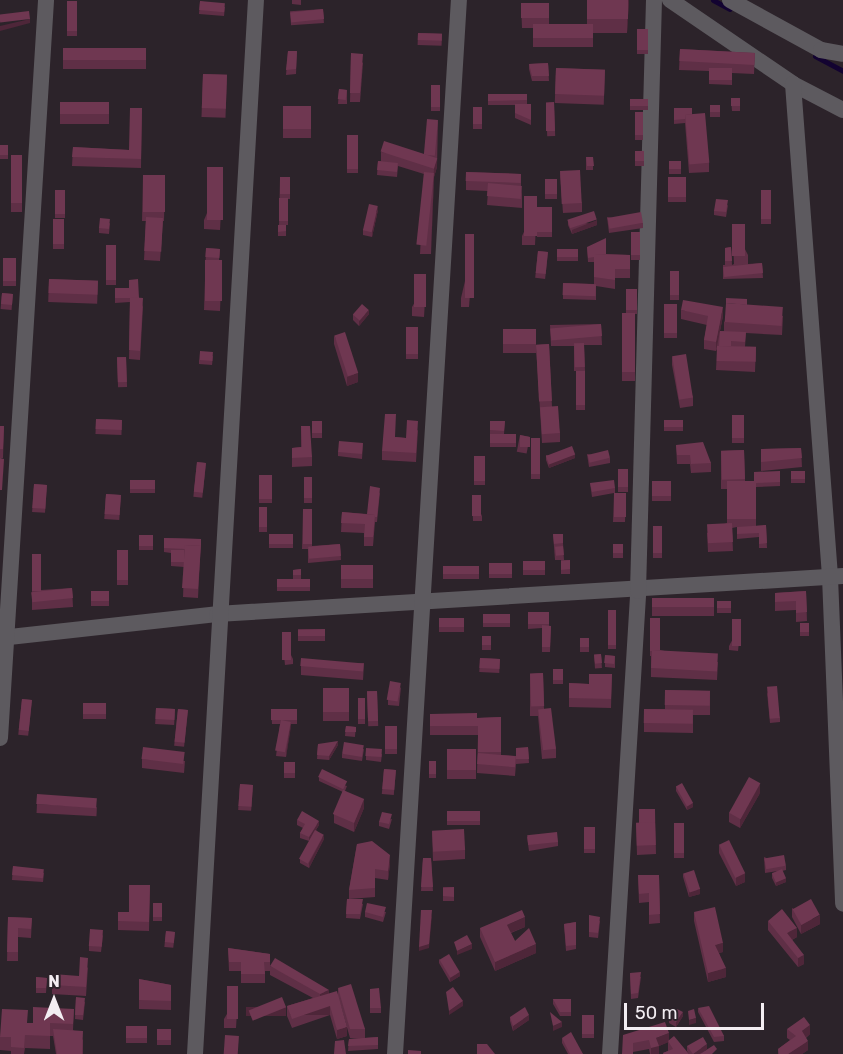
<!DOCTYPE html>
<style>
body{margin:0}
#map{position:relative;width:843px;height:1054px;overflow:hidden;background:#2c232a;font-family:Rubik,sans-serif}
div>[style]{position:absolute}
.stream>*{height:5px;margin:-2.5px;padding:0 2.5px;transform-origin:2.5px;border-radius:2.5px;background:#130331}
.minor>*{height:16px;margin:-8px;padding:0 8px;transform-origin:8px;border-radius:8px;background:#5d5a5f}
.wall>*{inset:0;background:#5f2f46;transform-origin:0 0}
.shaded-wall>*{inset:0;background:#4e2639;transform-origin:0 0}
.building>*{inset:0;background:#6f3751;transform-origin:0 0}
span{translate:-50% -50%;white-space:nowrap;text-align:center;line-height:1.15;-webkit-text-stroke:5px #2c232a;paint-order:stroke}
.north{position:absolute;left:24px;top:970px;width:60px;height:60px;-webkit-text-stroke:4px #2c232a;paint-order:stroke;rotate:0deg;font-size:16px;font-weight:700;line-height:24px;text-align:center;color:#f3edf2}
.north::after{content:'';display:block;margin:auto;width:21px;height:27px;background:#f3edf2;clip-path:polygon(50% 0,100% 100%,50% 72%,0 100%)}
.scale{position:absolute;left:624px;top:1003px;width:140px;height:27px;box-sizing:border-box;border:3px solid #f3edf2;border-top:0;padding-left:8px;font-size:18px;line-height:21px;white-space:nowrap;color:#f3edf2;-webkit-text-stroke:4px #2c232a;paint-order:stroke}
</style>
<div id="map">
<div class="stream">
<div style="left:713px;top:0;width:19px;rotate:28deg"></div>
<div style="left:815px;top:56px;width:32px;rotate:28deg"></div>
</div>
<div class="minor">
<div style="left:670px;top:0;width:149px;rotate:34.3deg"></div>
<div style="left:793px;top:84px;width:56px;rotate:27.5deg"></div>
<div style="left:730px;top:0;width:104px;rotate:28.8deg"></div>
<div style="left:821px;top:50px;width:22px;rotate:10deg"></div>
<div style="left:793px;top:84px;width:494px;rotate:85.7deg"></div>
<div style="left:830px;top:577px;width:327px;rotate:87.7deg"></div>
<div style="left:0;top:638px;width:218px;rotate:-6.3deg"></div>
<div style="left:217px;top:614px;width:627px;rotate:-3.47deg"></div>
<div style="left:0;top:738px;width:739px;rotate:-86.43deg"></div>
<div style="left:195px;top:1054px;width:1056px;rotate:-86.69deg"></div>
<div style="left:395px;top:1054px;width:1056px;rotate:-86.53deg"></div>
<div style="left:610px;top:1054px;width:464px;rotate:-86.5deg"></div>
<div style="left:638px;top:591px;width:591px;rotate:-88.45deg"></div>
</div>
<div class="wall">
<div style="clip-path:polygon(292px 0,301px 0,301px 5px,292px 4px)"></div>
<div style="clip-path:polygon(587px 0,629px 0,627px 33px,593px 33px,593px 47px,533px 47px,533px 28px,522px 28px,521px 4px,549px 3px,549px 24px,587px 24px)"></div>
<div style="left:67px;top:1px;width:10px;height:35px"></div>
<div style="clip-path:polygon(200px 1px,225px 7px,224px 16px,199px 14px)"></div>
<div style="left:323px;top:9px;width:14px;height:33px;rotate:86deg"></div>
<div style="left:637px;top:29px;width:11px;height:25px"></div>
<div style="left:418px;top:33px;width:24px;height:12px;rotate:2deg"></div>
<div style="left:63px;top:48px;width:83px;height:21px"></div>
<div style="clip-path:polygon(680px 49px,755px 53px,754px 74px,732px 73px,732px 85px,709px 84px,709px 71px,679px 70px)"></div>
<div style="clip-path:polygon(288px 51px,297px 51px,296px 74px,286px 75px)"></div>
<div style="clip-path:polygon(351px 53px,363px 63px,360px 102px,350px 102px)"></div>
<div style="clip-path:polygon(548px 63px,549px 81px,532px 81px,529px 69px,529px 64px)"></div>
<div style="left:556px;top:68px;width:49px;height:35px;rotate:2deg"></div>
<div style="left:203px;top:74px;width:24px;height:43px;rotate:2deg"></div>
<div style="left:431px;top:85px;width:9px;height:26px"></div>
<div style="clip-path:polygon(339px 89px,347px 90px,347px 104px,338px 104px)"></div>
<div style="clip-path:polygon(488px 94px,527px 94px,527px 104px,531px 104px,531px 125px,515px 118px,515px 105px,488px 105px)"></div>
<div style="clip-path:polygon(740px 98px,740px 111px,732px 111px,731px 99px)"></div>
<div style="left:648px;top:99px;width:11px;height:18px;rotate:90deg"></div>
<div style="left:60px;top:102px;width:49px;height:22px"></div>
<div style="left:554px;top:102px;width:34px;height:8px;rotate:88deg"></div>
<div style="left:710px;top:105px;width:10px;height:12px"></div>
<div style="left:283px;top:106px;width:28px;height:32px"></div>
<div style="left:473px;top:107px;width:9px;height:22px"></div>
<div style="clip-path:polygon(142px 108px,141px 168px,72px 166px,73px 147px,129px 150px)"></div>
<div style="clip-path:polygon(674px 108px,692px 114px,709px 163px,709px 172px,689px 173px,685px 123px,674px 124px)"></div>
<div style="left:635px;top:112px;width:8px;height:28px"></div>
<div style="clip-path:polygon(438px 120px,437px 167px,434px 177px,431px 254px,420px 254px,424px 174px,398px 166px,397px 177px,377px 175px,378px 161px,381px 161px,381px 152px,426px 155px)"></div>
<div style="left:358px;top:135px;width:38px;height:11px;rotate:90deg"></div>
<div style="left:0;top:145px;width:8px;height:14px"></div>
<div style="left:635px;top:151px;width:9px;height:15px"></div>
<div style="left:11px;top:155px;width:11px;height:57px"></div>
<div style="left:586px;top:157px;width:7px;height:13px"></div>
<div style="left:669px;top:161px;width:12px;height:13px"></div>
<div style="clip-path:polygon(466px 172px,521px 174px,521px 186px,522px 195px,522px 208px,487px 205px,488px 191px,466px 190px)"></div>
<div style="clip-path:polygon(560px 172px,582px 203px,582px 212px,563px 213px)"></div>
<div style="clip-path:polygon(143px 175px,165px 175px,164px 221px,163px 221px,160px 261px,144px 260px,146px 221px,142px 221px)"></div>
<div style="clip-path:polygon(223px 176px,220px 230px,204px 229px,204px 220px)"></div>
<div style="clip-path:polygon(280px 177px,290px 177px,290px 199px,288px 199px,288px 225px,286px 225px,286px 236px,278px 236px,278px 225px,279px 225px)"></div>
<div style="left:668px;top:177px;width:18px;height:25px"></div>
<div style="left:545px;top:179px;width:12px;height:20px"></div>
<div style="left:55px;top:190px;width:10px;height:28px"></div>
<div style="left:761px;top:190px;width:10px;height:34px"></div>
<div style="clip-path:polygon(537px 205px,535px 245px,522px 245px,522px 236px)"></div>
<div style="clip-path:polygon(728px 205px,726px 217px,714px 215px,714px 211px)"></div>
<div style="left:537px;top:207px;width:15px;height:30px"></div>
<div style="clip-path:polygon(378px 210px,372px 237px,363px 235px,363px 230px)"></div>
<div style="clip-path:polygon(607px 217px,643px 223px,643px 228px,609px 233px)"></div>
<div style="left:53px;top:219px;width:11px;height:30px"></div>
<div style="clip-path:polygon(568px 220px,597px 225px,572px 234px,568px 225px)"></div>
<div style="clip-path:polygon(110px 223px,109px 234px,99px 233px,99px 228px)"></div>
<div style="clip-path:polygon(732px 224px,748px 255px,748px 264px,762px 263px,763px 278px,723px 279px,723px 265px,725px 265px,725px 248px,731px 247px,732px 265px,734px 264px)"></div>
<div style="left:631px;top:232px;width:9px;height:28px"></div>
<div style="clip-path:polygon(474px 243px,469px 307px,461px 307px,461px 298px)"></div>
<div style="left:106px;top:245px;width:10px;height:40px"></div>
<div style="clip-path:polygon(587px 247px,606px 254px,630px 255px,630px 278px,615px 278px,615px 289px,596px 286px,596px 300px,563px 299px,563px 283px,594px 284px,594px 262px,588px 262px)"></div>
<div style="clip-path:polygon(206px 248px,220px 249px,219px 260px,222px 260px,220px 311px,204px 310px)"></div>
<div style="left:557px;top:249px;width:21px;height:12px"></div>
<div style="left:538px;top:251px;width:10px;height:27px;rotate:6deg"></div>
<div style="left:3px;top:258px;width:13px;height:28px"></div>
<div style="left:670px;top:271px;width:9px;height:29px"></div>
<div style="left:49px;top:279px;width:49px;height:23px;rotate:2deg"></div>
<div style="clip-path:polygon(426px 283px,424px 317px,412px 316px,412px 307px)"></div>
<div style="clip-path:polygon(115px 288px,139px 298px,143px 307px,140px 360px,129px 359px,130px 302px,115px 303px)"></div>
<div style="clip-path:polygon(626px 289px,637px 289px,637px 314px,635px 314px,635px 381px,622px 381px,622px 313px,626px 313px)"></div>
<div style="left:2px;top:293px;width:11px;height:16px;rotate:5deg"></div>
<div style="left:664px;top:304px;width:13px;height:34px"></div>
<div style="clip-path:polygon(747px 305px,783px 316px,782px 335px,746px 333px,745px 347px,731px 346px,756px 347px,755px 372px,716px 370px,717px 349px,716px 351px,704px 349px,704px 340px,707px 325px,681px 319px,681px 310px,723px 316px,720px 331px,724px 331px,724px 322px)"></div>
<div style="clip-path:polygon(369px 314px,359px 326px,353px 320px,353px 315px)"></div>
<div style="clip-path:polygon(601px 324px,602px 345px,584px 345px,585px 371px,574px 371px,574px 346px,551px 346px,550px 325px)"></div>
<div style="left:406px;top:327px;width:12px;height:32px"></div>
<div style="left:536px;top:329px;width:24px;height:33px;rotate:90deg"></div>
<div style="clip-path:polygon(334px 335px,358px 382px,347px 386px,334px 344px)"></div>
<div style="clip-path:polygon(549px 344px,552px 407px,560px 433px,560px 442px,542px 443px,536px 345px)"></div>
<div style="clip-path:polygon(213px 356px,212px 365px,199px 364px,199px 360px)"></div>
<div style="clip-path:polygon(672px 356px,693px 397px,693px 406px,680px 408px,672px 365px)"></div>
<div style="left:126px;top:357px;width:30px;height:9px;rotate:88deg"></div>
<div style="left:585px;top:371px;width:39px;height:9px;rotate:90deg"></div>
<div style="left:732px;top:415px;width:12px;height:28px"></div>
<div style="left:96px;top:419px;width:26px;height:15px;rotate:2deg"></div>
<div style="left:664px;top:420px;width:19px;height:11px"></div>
<div style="left:312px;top:421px;width:10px;height:17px"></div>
<div style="clip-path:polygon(490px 421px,505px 421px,504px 434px,516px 434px,516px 447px,490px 447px)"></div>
<div style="clip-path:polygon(0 426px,4px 426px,3px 458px,0 458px)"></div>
<div style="clip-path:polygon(301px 426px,312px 457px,312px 466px,292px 467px,292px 448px,301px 447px)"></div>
<div style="clip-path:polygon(418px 430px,416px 462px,382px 460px,382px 451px,396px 437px,406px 438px)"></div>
<div style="left:520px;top:435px;width:10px;height:17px;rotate:11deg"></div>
<div style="left:531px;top:438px;width:9px;height:41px"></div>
<div style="clip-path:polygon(363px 443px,362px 459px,338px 456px,338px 452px)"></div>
<div style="clip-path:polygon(676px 445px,711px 463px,711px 472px,691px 473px,690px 464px,677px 464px)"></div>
<div style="clip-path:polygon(801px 448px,802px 467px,761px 471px,761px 449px)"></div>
<div style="clip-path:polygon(744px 450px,745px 481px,754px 481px,780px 471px,780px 486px,756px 487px,756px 526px,766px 525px,767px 548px,759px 548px,759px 537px,737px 539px,737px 527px,732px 528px,733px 551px,708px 552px,707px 533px,727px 523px,727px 489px,721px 489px,721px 451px)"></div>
<div style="clip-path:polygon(587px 454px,610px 458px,610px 463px,589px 467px)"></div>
<div style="clip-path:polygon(546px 455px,575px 458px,549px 468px,546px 460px)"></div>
<div style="left:474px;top:456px;width:11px;height:29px"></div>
<div style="left:197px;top:462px;width:9px;height:35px;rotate:6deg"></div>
<div style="left:618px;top:469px;width:10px;height:23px"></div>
<div style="left:791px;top:471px;width:14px;height:12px"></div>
<div style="left:259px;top:475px;width:13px;height:28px"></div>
<div style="left:304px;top:477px;width:8px;height:26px"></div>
<div style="left:130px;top:480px;width:25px;height:13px"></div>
<div style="left:652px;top:481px;width:19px;height:20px"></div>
<div style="clip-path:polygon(590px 483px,615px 488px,615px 493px,626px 493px,625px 522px,613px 522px,614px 493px,592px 497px)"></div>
<div style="left:34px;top:484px;width:13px;height:28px;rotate:4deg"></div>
<div style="clip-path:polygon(380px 492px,377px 522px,375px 522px,373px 546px,364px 546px,364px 533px,341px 532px,342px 512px,367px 514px)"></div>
<div style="left:106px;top:494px;width:15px;height:25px;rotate:4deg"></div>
<div style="clip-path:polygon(472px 495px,482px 516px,482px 521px,473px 521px)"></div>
<div style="left:259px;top:507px;width:8px;height:25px"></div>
<div style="clip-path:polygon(303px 509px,312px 509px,312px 546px,340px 544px,341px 560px,308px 563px,308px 549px,302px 549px)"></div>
<div style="left:653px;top:526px;width:9px;height:32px"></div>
<div style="left:269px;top:534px;width:24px;height:14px"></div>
<div style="clip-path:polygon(553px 534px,563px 543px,564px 560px,555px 560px)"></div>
<div style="left:139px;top:535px;width:14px;height:15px"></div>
<div style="clip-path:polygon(164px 538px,201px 539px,198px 598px,183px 597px,184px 567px,171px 566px,171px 553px,164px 552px)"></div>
<div style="left:613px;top:544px;width:10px;height:14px"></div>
<div style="left:117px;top:550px;width:11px;height:35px"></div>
<div style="clip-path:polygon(32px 554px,41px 590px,72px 588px,73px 607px,32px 610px)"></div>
<div style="left:570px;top:560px;width:14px;height:9px;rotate:90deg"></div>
<div style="left:523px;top:561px;width:22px;height:14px"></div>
<div style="left:489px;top:563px;width:23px;height:15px"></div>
<div style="left:373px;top:565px;width:23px;height:32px;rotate:90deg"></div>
<div style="left:443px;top:566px;width:36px;height:13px"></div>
<div style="clip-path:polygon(301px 569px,301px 579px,310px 579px,310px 591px,277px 591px,277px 579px,293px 579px,293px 570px)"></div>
<div style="left:91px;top:591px;width:18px;height:15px"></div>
<div style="clip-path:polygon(806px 591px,807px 621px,796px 622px,796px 610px,775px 611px,775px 593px)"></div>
<div style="left:714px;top:598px;width:18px;height:62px;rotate:90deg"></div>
<div style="left:717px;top:601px;width:14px;height:12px"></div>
<div style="left:608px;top:610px;width:8px;height:39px"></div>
<div style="clip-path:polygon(528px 612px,549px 612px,549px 626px,551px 626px,550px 652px,542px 652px,542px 628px,528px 629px)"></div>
<div style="left:483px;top:614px;width:27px;height:13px"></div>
<div style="left:439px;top:618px;width:25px;height:14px"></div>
<div style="clip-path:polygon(650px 618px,660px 650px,718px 662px,717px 680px,651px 677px,651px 656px,650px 656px)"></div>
<div style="left:800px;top:623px;width:9px;height:13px"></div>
<div style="clip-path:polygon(741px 624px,738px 651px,729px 650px,729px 646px)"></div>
<div style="left:325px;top:629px;width:12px;height:27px;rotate:90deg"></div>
<div style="left:482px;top:636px;width:9px;height:14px"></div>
<div style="clip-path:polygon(282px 637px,293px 659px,293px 664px,285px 665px)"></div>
<div style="left:580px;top:638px;width:9px;height:14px"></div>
<div style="left:601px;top:654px;width:14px;height:7px;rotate:86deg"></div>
<div style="clip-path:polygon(605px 655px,615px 656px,615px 668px,605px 667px)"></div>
<div style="left:480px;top:658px;width:20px;height:14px;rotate:3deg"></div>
<div style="clip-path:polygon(364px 663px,363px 680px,301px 675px,301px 666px)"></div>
<div style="left:553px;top:669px;width:10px;height:15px"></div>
<div style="clip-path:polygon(543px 673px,544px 709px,556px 749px,556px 758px,542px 759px,538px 716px,530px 716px,530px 674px)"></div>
<div style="clip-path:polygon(612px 674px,611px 708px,569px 707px,569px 683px,589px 684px)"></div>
<div style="clip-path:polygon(401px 687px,399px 706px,388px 705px,388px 700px)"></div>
<div style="left:323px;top:688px;width:26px;height:33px"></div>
<div style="clip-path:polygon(665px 690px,710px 691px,710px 715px,693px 715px,693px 733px,644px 732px,644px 709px,665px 709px)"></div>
<div style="left:377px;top:691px;width:35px;height:10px;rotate:88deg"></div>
<div style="clip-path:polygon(767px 692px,780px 718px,780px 722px,770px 723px)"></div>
<div style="left:358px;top:698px;width:7px;height:26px"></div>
<div style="left:22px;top:699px;width:10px;height:36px;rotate:6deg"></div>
<div style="left:83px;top:703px;width:23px;height:16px"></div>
<div style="left:156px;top:708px;width:19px;height:16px;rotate:3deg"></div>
<div style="left:178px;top:709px;width:10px;height:37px;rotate:6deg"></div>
<div style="clip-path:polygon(271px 709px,297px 709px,297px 724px,291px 724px,286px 757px,276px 756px,280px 724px,272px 724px)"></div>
<div style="clip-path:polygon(430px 714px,477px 718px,501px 717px,501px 755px,516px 756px,528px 747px,529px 763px,516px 764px,515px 776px,477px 773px,478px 735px,430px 735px)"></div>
<div style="left:346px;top:726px;width:10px;height:10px;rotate:6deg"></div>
<div style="left:385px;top:726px;width:12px;height:28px"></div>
<div style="clip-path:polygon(318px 744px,338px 745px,329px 760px,317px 759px)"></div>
<div style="clip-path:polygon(364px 749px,362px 761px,342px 758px,342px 754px)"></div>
<div style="left:447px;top:749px;width:29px;height:30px"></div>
<div style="clip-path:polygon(382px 754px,381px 762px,366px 760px,366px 756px)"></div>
<div style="clip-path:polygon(142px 759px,185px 761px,184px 773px,142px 768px)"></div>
<div style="left:429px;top:761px;width:7px;height:17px"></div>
<div style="left:284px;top:762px;width:11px;height:16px"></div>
<div style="left:384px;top:769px;width:12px;height:25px;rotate:5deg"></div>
<div style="clip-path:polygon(319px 777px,347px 786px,345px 791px,364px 808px,354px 832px,334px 823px,334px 814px,343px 792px,319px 781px)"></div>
<div style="left:240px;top:784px;width:13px;height:26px;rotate:4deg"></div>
<div style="clip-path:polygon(676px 786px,693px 807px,687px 810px,676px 791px)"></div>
<div style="clip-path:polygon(760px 793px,740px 828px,729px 822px,729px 813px)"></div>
<div style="left:37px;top:804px;width:60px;height:9px;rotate:3deg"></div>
<div style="clip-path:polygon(655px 809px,656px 854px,637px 855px,636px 823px,639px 823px)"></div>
<div style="left:447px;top:811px;width:33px;height:14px"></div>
<div style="clip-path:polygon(392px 819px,389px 829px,379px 826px,379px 822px)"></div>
<div style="clip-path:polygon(297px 820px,319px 825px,316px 830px,324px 839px,309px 868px,300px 863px,300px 859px,313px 834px,309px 841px,300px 838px,300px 833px,303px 828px,297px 825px)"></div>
<div style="left:674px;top:823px;width:10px;height:35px"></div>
<div style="left:584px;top:827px;width:11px;height:26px"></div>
<div style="clip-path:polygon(432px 831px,465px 850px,465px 859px,433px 861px)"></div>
<div style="clip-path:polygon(527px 837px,558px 842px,558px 846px,529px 851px)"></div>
<div style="clip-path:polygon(357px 844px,390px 864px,388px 880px,375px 878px,375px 897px,349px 899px,349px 890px)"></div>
<div style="clip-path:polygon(719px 844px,745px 882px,736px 886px,719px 853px)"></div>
<div style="clip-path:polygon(764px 857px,786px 866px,786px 870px,782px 871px,786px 882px,776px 886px,772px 878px,772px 873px,778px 871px,765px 873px)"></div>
<div style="clip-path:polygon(423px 858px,431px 858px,433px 891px,421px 891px)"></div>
<div style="clip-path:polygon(13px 866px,44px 873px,43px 882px,12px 880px)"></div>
<div style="clip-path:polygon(683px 873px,700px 894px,689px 897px,683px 877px)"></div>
<div style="clip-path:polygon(638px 875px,659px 875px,660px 923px,649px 924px,649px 902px,639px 903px)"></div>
<div style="clip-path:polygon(150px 885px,149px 931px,118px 930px,118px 912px,129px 912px)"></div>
<div style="left:454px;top:887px;width:14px;height:11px;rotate:90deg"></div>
<div style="clip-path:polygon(347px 899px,363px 904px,360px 919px,346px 918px)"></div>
<div style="left:153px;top:903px;width:9px;height:18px"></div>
<div style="clip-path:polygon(792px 908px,820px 924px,801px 934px,792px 917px)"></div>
<div style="clip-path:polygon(365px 912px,386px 912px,383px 922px,365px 917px)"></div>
<div style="clip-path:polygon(694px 912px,723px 952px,719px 953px,726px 977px,708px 982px,694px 921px)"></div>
<div style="clip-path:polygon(589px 915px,600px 921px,598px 938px,589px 937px)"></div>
<div style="clip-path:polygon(8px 917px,32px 918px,31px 938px,18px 937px,18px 961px,7px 961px)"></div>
<div style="clip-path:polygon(768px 921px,797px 937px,792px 940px,804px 964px,798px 967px,768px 930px)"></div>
<div style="clip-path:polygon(576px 922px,576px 949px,566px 951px,564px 924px)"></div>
<div style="clip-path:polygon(525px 927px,511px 933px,515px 941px,536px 953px,495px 971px,480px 937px,480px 928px)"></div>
<div style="left:166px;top:931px;width:9px;height:16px;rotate:6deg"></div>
<div style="clip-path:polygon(103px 935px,101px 952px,89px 951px,89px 946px)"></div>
<div style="clip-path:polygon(228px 948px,270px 954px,270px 971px,265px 971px,265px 983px,241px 983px,241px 971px,229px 971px)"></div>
<div style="clip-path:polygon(439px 959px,460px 976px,450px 982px,439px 963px)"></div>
<div style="clip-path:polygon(270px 966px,329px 994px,338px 997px,338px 988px,365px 1029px,365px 1038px,378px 1037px,378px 1049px,348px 1051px,349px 1039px,364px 1038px,350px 1038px,340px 1003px,347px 1036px,337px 1039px,330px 1015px,292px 1028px,287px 1016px,287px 1006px,313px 998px,270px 975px)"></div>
<div style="clip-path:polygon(88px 967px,86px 996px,52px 994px,52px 985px,79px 976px)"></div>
<div style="clip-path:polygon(630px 973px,641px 977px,638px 998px,631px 999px)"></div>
<div style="clip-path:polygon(36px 977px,47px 978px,46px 993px,36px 993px)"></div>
<div style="clip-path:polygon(139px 979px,171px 985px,171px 1010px,139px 1009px)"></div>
<div style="clip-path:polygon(370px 989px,381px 1008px,381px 1013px,370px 1013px)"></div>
<div style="clip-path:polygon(238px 995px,236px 1028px,224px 1028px,224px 1019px)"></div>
<div style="clip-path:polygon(76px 997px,85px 1002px,83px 1020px,75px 1019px)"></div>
<div style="clip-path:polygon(553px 999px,571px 999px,571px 1016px,560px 1016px,553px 1004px)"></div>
<div style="clip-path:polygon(698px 1008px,724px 1036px,724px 1041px,714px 1042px,698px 1012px)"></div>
<div style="clip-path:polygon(74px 1009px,73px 1030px,83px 1040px,83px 1054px,56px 1054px,53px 1036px,50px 1036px,50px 1049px,25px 1048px,24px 1054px,11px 1054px,11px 1051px,0 1050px,0 1037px,28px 1023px,33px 1023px)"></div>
<div style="left:582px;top:1015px;width:12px;height:23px"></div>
<div style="clip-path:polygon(683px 1016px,676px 1027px,669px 1023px,669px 1018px)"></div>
<div style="clip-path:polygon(510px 1017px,529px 1020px,513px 1031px,510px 1021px)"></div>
<div style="left:126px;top:1026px;width:21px;height:17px"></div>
<div style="left:157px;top:1029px;width:14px;height:16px"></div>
<div style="clip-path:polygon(787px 1029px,810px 1034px,806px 1038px,808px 1050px,802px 1054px,778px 1054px,778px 1049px,790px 1040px,787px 1038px)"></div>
<div style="clip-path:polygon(623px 1035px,669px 1040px,689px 1054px,663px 1054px,663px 1053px,668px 1051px,668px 1042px,659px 1046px,659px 1054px,650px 1054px,649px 1049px,633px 1052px)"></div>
<div style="clip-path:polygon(562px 1038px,583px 1054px,568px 1054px,562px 1043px)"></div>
<div style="clip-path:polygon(687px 1046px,707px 1049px,700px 1054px,717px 1054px,689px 1054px,687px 1051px)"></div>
</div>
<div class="shaded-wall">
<div style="clip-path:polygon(628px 0,629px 0,627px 33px,627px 20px)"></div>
<div style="clip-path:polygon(30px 19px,30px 23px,0 31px,0 26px)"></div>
<div style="clip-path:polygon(437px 158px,437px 167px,434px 177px,431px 254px,434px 168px)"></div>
<div style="clip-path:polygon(378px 206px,378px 210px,372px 237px,372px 232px)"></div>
<div style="clip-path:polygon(597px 220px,597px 225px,572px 234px,572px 230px)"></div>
<div style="clip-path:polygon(723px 307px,723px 316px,716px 351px,716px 342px)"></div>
<div style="clip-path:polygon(369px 310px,369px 314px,359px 326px,359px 321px)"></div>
<div style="clip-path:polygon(358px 373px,358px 382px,347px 386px,347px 377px)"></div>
<div style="clip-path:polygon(575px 454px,575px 458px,549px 468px,549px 463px)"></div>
<div style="clip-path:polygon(291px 722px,291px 727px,286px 757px,286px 753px)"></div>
<div style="clip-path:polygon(338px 741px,338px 745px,329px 760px,329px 756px)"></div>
<div style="clip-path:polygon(760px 783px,760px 793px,740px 828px,740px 819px)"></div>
<div style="clip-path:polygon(364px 799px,364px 808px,354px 832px,354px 823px)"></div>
<div style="clip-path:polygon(693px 803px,693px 807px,687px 810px,687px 806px)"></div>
<div style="clip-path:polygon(319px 821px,319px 825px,309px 841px,309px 837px)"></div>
<div style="clip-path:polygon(324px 835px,324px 839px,309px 868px,309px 863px)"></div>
<div style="clip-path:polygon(390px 855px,390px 864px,388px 880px,388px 871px)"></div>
<div style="clip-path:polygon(745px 873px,745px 882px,736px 886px,736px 877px)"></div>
<div style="clip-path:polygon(786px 878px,786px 882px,776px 886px,776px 882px)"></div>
<div style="clip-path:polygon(700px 889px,700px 894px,689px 897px,689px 892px)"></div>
<div style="clip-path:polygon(432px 915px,429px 948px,419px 951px,419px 947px)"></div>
<div style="clip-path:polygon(820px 915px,820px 924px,801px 934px,801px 925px)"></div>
<div style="clip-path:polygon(525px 917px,525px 927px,507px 934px,507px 925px)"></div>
<div style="clip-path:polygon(797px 928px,797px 937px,787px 942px,787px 933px)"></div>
<div style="clip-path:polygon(723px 943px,723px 952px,715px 954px,715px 945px)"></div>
<div style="clip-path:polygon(472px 944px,472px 949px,457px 955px,457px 951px)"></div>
<div style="clip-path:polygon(536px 944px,536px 953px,495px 971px,495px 962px)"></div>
<div style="clip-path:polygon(804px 955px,804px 964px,798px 967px,798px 958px)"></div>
<div style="clip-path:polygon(726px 968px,726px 977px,708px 982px,708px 973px)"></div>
<div style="clip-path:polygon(460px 972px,460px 976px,450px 982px,450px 977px)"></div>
<div style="clip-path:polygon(329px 990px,329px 999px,320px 1003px,320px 994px)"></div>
<div style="clip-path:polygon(463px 1001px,463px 1006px,449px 1015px,449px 1011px)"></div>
<div style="left:330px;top:1006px;width:9px;height:40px;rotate:90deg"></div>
<div style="left:286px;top:1007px;width:9px;height:40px;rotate:90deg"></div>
<div style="clip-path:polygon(683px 1012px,683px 1016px,676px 1027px,676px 1022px)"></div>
<div style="clip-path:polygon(529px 1015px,529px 1020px,513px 1031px,513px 1026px)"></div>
<div style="clip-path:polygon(696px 1018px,696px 1023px,689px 1025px,689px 1020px)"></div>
<div style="clip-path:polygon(562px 1022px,562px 1027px,553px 1031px,553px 1026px)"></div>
<div style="clip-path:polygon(810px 1025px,810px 1034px,802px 1040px,802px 1031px)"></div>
<div style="clip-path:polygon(347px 1027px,347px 1036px,337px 1039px,337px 1030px)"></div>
<div style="clip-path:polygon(669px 1033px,669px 1042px,659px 1046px,659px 1054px,651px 1054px,651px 1048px,656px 1038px)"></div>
<div style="clip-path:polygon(808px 1041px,808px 1050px,802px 1054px,788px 1054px)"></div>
<div style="clip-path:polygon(707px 1044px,707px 1049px,700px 1054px,693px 1054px)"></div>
</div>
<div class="building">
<div style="left:587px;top:0;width:41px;height:19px"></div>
<div style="left:67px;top:1px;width:10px;height:30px"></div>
<div style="left:200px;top:1px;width:25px;height:9px;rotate:5deg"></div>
<div style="left:549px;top:3px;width:15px;height:28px;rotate:90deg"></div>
<div style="left:323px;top:9px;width:10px;height:33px;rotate:84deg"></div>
<div style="left:29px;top:11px;width:8px;height:30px;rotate:83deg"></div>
<div style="left:533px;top:24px;width:60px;height:14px"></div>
<div style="left:637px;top:29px;width:11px;height:21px"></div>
<div style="left:418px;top:33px;width:24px;height:7px;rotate:2deg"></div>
<div style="left:63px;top:48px;width:83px;height:12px"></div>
<div style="left:680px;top:49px;width:75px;height:12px;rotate:3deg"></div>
<div style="clip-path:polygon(288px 51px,297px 51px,296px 69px,286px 70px)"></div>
<div style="clip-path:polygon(351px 53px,363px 54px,360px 93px,350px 93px)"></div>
<div style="clip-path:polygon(548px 63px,549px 76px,532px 76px,529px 64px)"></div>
<div style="left:556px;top:68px;width:49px;height:26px;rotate:2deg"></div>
<div style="left:709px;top:68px;width:23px;height:12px"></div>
<div style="left:203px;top:74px;width:24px;height:34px;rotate:2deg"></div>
<div style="left:431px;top:85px;width:9px;height:22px"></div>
<div style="left:339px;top:89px;width:8px;height:10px;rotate:7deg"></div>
<div style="clip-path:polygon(488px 94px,527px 94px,527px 100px,488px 101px)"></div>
<div style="left:740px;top:98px;width:8px;height:9px;rotate:90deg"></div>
<div style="left:648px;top:99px;width:7px;height:18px;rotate:90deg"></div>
<div style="left:60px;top:102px;width:49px;height:12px"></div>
<div style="clip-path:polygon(554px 102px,555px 131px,546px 131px,546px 103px)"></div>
<div style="clip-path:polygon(515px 104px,531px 104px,531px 120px,515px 113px)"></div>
<div style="left:710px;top:105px;width:10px;height:7px"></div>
<div style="left:283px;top:106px;width:28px;height:23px"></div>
<div style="left:473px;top:107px;width:9px;height:17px"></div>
<div style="clip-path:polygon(130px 108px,142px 108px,141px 159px,72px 157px,73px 147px,129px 150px)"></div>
<div style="clip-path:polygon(674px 108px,692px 108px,692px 114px,685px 115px,685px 119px,674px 120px)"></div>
<div style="left:635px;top:112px;width:8px;height:23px"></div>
<div style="left:705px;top:113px;width:50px;height:20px;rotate:85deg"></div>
<div style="left:427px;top:119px;width:11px;height:36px;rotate:5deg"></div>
<div style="left:358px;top:135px;width:34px;height:11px;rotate:90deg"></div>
<div style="left:384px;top:141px;width:56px;height:11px;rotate:18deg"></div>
<div style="left:0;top:145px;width:8px;height:10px"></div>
<div style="left:635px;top:151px;width:9px;height:10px"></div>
<div style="left:11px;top:155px;width:11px;height:48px"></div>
<div style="clip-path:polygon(586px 157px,593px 157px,594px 166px,587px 166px)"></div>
<div style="left:378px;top:161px;width:20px;height:9px;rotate:6deg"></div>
<div style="left:669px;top:161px;width:12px;height:8px"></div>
<div style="left:207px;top:167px;width:16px;height:53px"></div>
<div style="left:580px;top:170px;width:33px;height:20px;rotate:87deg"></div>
<div style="left:424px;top:172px;width:10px;height:73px;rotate:6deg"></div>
<div style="left:466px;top:172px;width:55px;height:9px;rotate:2deg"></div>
<div style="left:143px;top:175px;width:22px;height:37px"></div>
<div style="left:280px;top:177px;width:10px;height:17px"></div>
<div style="left:668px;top:177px;width:18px;height:20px"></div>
<div style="left:545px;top:179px;width:12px;height:15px"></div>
<div style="left:488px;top:183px;width:34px;height:13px;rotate:5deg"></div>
<div style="left:55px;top:190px;width:10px;height:24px"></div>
<div style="left:761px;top:190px;width:10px;height:29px"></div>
<div style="left:524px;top:196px;width:13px;height:40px"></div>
<div style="left:279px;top:198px;width:9px;height:23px"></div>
<div style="clip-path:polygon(716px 199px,728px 200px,726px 212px,714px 211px)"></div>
<div style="left:369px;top:204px;width:9px;height:27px;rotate:13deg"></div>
<div style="left:537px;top:207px;width:15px;height:25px"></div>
<div style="left:594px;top:211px;width:9px;height:28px;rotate:72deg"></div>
<div style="left:641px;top:212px;width:11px;height:34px;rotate:80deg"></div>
<div style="left:146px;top:217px;width:17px;height:34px;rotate:3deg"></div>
<div style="left:100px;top:218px;width:10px;height:10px;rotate:6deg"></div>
<div style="left:53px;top:219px;width:11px;height:25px"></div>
<div style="left:732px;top:224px;width:13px;height:32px"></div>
<div style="clip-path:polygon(278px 225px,286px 225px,286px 231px,278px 232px)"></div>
<div style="left:631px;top:232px;width:9px;height:23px"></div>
<div style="left:465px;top:234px;width:9px;height:64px"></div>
<div style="clip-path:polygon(606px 238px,606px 254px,594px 254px,594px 257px,588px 258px,587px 247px)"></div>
<div style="left:106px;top:245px;width:10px;height:35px"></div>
<div style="clip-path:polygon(731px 247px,732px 261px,725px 261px,725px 248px)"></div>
<div style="left:206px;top:248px;width:14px;height:9px;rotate:4deg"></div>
<div style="left:557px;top:249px;width:21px;height:8px"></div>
<div style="left:538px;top:251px;width:10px;height:22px;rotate:6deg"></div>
<div style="clip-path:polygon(594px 254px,630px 255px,630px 269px,615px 269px,615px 280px,594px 277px)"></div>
<div style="left:3px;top:258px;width:13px;height:23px"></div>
<div style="left:205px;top:260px;width:17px;height:41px"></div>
<div style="left:762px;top:263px;width:10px;height:39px;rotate:84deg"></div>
<div style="left:670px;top:271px;width:9px;height:24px"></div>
<div style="left:414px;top:274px;width:12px;height:33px"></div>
<div style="left:49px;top:279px;width:49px;height:14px;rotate:2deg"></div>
<div style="clip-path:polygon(138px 279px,139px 298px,115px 298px,115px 288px,129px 288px,129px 280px)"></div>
<div style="left:563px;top:283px;width:33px;height:12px;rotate:2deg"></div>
<div style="left:626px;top:289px;width:11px;height:21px"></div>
<div style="left:2px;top:293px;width:11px;height:11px;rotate:5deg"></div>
<div style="clip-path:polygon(130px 297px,143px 298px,140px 351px,129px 350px)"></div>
<div style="clip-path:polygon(726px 298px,747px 299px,747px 305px,726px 303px)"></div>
<div style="clip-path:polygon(683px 300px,723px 307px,716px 342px,704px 340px,708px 316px,681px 310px)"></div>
<div style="left:726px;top:303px;width:57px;height:19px;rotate:4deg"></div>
<div style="left:362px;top:304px;width:9px;height:14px;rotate:41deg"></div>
<div style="left:664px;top:304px;width:13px;height:29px"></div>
<div style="left:622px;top:313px;width:13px;height:59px"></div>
<div style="left:601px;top:324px;width:12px;height:51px;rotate:85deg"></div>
<div style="left:406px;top:327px;width:12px;height:27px"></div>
<div style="left:536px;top:329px;width:15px;height:33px;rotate:90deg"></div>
<div style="clip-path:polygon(720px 331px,746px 332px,745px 342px,731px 341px,731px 346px,719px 346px)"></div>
<div style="left:345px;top:332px;width:43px;height:11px;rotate:72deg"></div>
<div style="left:584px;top:343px;width:24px;height:10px;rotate:88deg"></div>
<div style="left:549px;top:344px;width:57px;height:13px;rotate:87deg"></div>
<div style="left:717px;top:346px;width:39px;height:15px;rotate:1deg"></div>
<div style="left:200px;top:351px;width:13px;height:9px;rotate:4deg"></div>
<div style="left:686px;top:354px;width:44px;height:14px;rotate:81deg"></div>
<div style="left:126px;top:357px;width:25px;height:9px;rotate:88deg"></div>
<div style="left:585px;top:371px;width:34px;height:9px;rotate:90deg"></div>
<div style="left:558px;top:406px;width:27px;height:18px;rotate:86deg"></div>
<div style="clip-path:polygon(385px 414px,396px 414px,395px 437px,406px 438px,407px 420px,418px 421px,416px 453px,382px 451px)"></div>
<div style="left:732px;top:415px;width:12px;height:23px"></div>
<div style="left:96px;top:419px;width:26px;height:10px;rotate:2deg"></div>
<div style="left:664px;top:420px;width:19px;height:7px"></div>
<div style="left:312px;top:421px;width:10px;height:12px"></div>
<div style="clip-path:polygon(490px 421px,505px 421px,504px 431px,490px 430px)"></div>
<div style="clip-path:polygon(0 426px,4px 426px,3px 449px,0 449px)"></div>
<div style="clip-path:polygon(301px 426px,310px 426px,312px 457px,292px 458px,292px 448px,302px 447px)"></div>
<div style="left:490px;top:434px;width:26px;height:9px"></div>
<div style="clip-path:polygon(520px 435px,530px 437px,530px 447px,520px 447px)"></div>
<div style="left:531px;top:438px;width:9px;height:36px"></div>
<div style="left:339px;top:441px;width:24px;height:11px;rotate:5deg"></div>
<div style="clip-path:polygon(703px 442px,711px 463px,691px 464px,690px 455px,677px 455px,676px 445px)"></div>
<div style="left:572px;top:446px;width:9px;height:28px;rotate:69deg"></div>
<div style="clip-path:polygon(801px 448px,802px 458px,761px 462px,761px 449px)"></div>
<div style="left:608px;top:450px;width:8px;height:21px;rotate:76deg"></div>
<div style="left:744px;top:450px;width:29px;height:23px;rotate:88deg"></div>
<div style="left:474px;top:456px;width:11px;height:25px"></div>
<div style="clip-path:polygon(0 458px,4px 459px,2px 490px,0 490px)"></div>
<div style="left:197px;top:462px;width:9px;height:30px;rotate:6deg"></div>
<div style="left:618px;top:469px;width:10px;height:18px"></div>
<div style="clip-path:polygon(780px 471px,780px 482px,756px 483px,756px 481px,754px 481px,754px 472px)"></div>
<div style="left:791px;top:471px;width:14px;height:8px"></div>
<div style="left:259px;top:475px;width:13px;height:24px"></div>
<div style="left:304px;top:477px;width:8px;height:21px"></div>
<div style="left:130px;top:480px;width:25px;height:9px"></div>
<div style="clip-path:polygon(614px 480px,615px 488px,592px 492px,590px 483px)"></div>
<div style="left:652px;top:481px;width:19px;height:15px"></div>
<div style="left:727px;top:481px;width:29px;height:38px"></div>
<div style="left:34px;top:484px;width:13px;height:24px;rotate:4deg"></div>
<div style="clip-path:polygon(370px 486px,380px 488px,377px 517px,375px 517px,375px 515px,367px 514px)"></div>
<div style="left:614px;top:493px;width:12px;height:24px"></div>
<div style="left:106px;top:494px;width:15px;height:20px;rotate:4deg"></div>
<div style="left:472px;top:495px;width:9px;height:21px"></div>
<div style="left:259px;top:507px;width:8px;height:20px"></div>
<div style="left:303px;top:509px;width:9px;height:35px"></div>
<div style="clip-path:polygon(342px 512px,375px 515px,373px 537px,364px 537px,365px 524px,341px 523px)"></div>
<div style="left:732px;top:523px;width:19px;height:25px;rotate:87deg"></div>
<div style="clip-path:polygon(766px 525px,767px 543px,759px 544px,759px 533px,737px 534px,737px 527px)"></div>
<div style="left:653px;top:526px;width:9px;height:27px"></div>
<div style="left:269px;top:534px;width:24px;height:10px"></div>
<div style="clip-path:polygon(553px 534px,563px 534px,563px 543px,554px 544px)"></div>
<div style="left:139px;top:535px;width:14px;height:11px"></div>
<div style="clip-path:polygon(164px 538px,201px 539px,201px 549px,201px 546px,185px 545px,185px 549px,164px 548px)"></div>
<div style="left:340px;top:544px;width:12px;height:32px;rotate:85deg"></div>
<div style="left:613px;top:544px;width:10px;height:9px"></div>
<div style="left:185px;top:545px;width:16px;height:43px;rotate:4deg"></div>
<div style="left:563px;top:546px;width:9px;height:8px;rotate:84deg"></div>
<div style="left:117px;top:550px;width:11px;height:30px"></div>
<div style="left:171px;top:550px;width:13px;height:12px"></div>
<div style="left:32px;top:554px;width:9px;height:37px"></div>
<div style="clip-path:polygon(570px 560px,570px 569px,561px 570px,561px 561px)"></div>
<div style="left:523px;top:561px;width:22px;height:9px"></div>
<div style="left:489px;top:563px;width:23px;height:11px"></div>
<div style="left:373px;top:565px;width:14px;height:32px;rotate:90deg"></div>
<div style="left:443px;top:566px;width:36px;height:8px"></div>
<div style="clip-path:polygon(301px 569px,301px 575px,293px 575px,293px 570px)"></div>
<div style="left:277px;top:579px;width:33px;height:8px"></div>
<div style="left:72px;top:588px;width:10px;height:41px;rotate:84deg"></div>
<div style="left:91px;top:591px;width:18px;height:10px"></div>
<div style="clip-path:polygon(806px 591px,807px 612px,796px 613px,796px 601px,775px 602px,775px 593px)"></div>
<div style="left:714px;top:598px;width:9px;height:62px;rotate:90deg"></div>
<div style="left:717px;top:601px;width:14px;height:7px"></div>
<div style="left:608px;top:610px;width:8px;height:35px"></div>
<div style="left:528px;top:612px;width:21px;height:12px"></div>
<div style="left:483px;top:614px;width:27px;height:9px"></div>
<div style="left:439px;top:618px;width:25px;height:9px"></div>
<div style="clip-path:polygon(650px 618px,660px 618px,660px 650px,652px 650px,652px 651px,650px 651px)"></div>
<div style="left:732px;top:619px;width:9px;height:27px"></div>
<div style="left:800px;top:623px;width:9px;height:9px"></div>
<div style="clip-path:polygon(542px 625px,551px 626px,550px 647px,542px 647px)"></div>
<div style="clip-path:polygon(325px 629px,325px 636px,298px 636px,298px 630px)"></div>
<div style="left:282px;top:632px;width:9px;height:28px"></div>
<div style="left:482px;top:636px;width:9px;height:9px"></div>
<div style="left:580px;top:638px;width:9px;height:9px"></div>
<div style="left:652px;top:650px;width:66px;height:18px;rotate:3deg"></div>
<div style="left:601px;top:654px;width:9px;height:7px;rotate:84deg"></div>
<div style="left:605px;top:655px;width:10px;height:8px;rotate:6deg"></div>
<div style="left:301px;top:658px;width:63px;height:8px;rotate:5deg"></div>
<div style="left:480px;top:658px;width:20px;height:10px;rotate:3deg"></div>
<div style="left:553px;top:669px;width:10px;height:11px"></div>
<div style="left:543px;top:673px;width:33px;height:13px;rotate:88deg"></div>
<div style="clip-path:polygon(589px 674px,612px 674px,611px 699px,569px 698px,569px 683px,589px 684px)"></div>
<div style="left:390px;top:681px;width:11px;height:19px;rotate:10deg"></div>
<div style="left:777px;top:686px;width:32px;height:10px;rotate:85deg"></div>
<div style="left:323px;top:688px;width:26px;height:24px"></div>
<div style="left:665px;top:690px;width:45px;height:15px;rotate:1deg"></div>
<div style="left:377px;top:691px;width:30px;height:10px;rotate:88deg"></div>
<div style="left:358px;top:698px;width:7px;height:21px"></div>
<div style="left:22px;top:699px;width:10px;height:31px;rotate:6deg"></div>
<div style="left:83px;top:703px;width:23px;height:11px"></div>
<div style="left:156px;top:708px;width:19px;height:11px;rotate:3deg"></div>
<div style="left:551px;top:708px;width:41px;height:13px;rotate:83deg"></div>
<div style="left:178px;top:709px;width:10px;height:33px;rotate:6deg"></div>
<div style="left:271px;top:709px;width:26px;height:11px"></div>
<div style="left:644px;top:709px;width:49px;height:14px;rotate:1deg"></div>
<div style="clip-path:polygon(477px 713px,477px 718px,501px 717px,501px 752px,478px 752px,478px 726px,430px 726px,430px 714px)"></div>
<div style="left:281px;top:720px;width:10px;height:31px;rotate:11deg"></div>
<div style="clip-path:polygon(346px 726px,356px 727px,356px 732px,345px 732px)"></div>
<div style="left:385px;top:726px;width:12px;height:23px"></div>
<div style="clip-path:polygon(338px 741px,329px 756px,317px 755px,318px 744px)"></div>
<div style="left:344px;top:742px;width:20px;height:12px;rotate:9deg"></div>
<div style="left:143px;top:747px;width:42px;height:12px;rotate:7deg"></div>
<div style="clip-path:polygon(528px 747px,529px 759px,516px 759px,516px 748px)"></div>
<div style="left:366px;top:748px;width:16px;height:8px;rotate:4deg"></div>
<div style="left:447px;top:749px;width:29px;height:21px"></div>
<div style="left:478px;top:753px;width:38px;height:11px;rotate:5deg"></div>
<div style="left:429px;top:761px;width:7px;height:13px"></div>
<div style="left:284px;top:762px;width:11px;height:11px"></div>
<div style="left:322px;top:769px;width:28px;height:9px;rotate:26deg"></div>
<div style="left:384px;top:769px;width:12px;height:20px;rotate:5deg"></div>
<div style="left:749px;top:777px;width:13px;height:41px;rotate:29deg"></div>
<div style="left:682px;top:783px;width:23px;height:7px;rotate:61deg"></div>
<div style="left:240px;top:784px;width:13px;height:22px;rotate:4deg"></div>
<div style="left:343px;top:790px;width:23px;height:26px;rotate:23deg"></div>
<div style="left:37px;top:794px;width:60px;height:10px;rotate:4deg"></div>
<div style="left:639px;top:809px;width:16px;height:14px"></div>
<div style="clip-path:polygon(302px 811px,319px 821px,309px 837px,300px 833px,305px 824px,297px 820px)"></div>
<div style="left:447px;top:811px;width:33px;height:10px"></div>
<div style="clip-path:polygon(382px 812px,392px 814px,389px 824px,379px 822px)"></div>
<div style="left:655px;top:822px;width:23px;height:19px;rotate:88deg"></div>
<div style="left:674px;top:823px;width:10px;height:30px"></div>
<div style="left:584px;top:827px;width:11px;height:22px"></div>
<div style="left:464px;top:829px;width:21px;height:32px;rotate:87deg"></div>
<div style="left:315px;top:830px;width:10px;height:33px;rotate:29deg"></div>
<div style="left:557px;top:832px;width:10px;height:30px;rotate:84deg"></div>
<div style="left:729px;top:840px;width:37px;height:11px;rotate:64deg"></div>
<div style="clip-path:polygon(372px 841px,390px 855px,388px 871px,375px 869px,375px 888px,349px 890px,357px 844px)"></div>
<div style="left:784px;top:855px;width:11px;height:20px;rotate:80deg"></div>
<div style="clip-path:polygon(423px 858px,431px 858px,433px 887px,421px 887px)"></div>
<div style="left:13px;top:866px;width:31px;height:9px;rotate:6deg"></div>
<div style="left:782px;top:869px;width:10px;height:11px;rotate:66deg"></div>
<div style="left:694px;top:870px;width:20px;height:11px;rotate:72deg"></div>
<div style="clip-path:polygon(638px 875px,659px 875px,660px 914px,649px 915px,649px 893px,639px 894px)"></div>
<div style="clip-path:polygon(129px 885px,150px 885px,149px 922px,118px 921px,118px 912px,129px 912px)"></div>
<div style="clip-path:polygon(454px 887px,454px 897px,443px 896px,443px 888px)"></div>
<div style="clip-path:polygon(347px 899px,363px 899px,360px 914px,346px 914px)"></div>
<div style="left:811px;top:899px;width:18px;height:21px;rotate:61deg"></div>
<div style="left:153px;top:903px;width:9px;height:14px"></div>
<div style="clip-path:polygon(367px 903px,386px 907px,383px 917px,365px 912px)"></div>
<div style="clip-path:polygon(715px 907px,723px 943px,715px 945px,726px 968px,708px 973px,694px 912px)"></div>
<div style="clip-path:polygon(782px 909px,797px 928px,787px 933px,804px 955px,798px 958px,768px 921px)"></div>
<div style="clip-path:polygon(421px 910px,432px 910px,429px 944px,419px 947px)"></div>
<div style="clip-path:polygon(522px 910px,525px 917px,507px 925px,515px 941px,529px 928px,536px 944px,495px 962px,480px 928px)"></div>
<div style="clip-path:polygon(589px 915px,600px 917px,598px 933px,589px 932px)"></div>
<div style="clip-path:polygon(8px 917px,32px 918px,31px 929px,18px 928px,18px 952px,7px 952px)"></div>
<div style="clip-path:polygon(576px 922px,576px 945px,566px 946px,564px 924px)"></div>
<div style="left:90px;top:929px;width:13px;height:17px;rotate:4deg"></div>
<div style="left:166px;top:931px;width:9px;height:11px;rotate:6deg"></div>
<div style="clip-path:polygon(467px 935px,472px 944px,457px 951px,454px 942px)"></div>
<div style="clip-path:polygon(228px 948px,270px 954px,270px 962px,264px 962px,265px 974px,241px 974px,241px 962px,229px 962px)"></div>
<div style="left:449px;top:954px;width:21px;height:11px;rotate:59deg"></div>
<div style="clip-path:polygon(80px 957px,88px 958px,86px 987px,52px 985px,53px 974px,79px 976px)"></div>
<div style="clip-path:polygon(275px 958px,329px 990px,320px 994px,270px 966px)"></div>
<div style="clip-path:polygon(641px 972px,638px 993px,631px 994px,630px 973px)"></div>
<div style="clip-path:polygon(36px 977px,47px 978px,46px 988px,36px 988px)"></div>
<div style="clip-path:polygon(139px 979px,171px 985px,171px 1001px,139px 1000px)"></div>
<div style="clip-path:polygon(351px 984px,365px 1029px,350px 1029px,338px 988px)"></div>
<div style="left:227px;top:986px;width:11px;height:33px"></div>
<div style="clip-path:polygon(453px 987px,463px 1001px,449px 1011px,446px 992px)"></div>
<div style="clip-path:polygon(379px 988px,381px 1008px,370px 1008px,370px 989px)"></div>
<div style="clip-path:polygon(337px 991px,347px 1027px,337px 1030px,330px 1006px,292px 1019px,287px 1006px)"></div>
<div style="clip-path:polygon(76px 997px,85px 998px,83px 1015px,75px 1015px)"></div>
<div style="left:282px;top:997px;width:11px;height:36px;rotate:68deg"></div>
<div style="clip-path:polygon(553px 999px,571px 999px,571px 1012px,560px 1012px)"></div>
<div style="clip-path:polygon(709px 1006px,724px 1036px,714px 1037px,698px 1008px)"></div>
<div style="clip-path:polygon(33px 1007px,74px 1009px,73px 1024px,50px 1023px,50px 1036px,25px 1035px,24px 1048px,11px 1047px,11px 1037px,0 1037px,2px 1009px,28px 1010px,27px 1023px,33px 1023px)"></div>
<div style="clip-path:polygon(525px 1007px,529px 1015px,513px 1026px,510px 1017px)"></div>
<div style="clip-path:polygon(677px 1009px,683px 1012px,676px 1022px,669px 1018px)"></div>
<div style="clip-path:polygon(694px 1009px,696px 1018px,689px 1020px,688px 1011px)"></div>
<div style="clip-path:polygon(550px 1012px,562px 1022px,553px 1026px)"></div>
<div style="left:582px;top:1015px;width:12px;height:19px"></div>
<div style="clip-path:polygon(804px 1017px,810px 1025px,802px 1031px,808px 1041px,788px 1054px,779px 1054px,778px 1049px,796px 1036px,787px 1029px)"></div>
<div style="clip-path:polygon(665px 1022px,669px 1033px,656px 1038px,659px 1046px,651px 1048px,649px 1040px,633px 1043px,633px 1054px,622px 1054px,623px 1035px)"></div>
<div style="left:126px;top:1026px;width:21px;height:12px"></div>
<div style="clip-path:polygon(53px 1029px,83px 1031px,82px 1054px,57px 1054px)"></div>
<div style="left:157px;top:1029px;width:14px;height:11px"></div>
<div style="clip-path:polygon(571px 1032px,583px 1054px,570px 1054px,562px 1038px)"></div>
<div style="left:225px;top:1035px;width:14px;height:19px;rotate:4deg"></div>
<div style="clip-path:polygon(674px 1036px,689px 1054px,664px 1054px,663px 1053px,673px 1049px,668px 1041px)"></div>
<div style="clip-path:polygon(378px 1037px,378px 1045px,348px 1046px,349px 1039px)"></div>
<div style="clip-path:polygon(703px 1037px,707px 1044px,693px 1054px,687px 1046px)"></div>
<div style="clip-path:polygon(344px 1040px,346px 1054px,334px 1054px,335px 1041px)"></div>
<div style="clip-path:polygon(477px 1044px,487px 1044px,495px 1054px,477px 1054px)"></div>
<div style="clip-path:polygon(714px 1045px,717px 1049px,712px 1054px,700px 1054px)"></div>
<div style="clip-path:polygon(408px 1050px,421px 1051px,421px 1054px,408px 1054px)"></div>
</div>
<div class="north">N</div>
<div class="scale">50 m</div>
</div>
